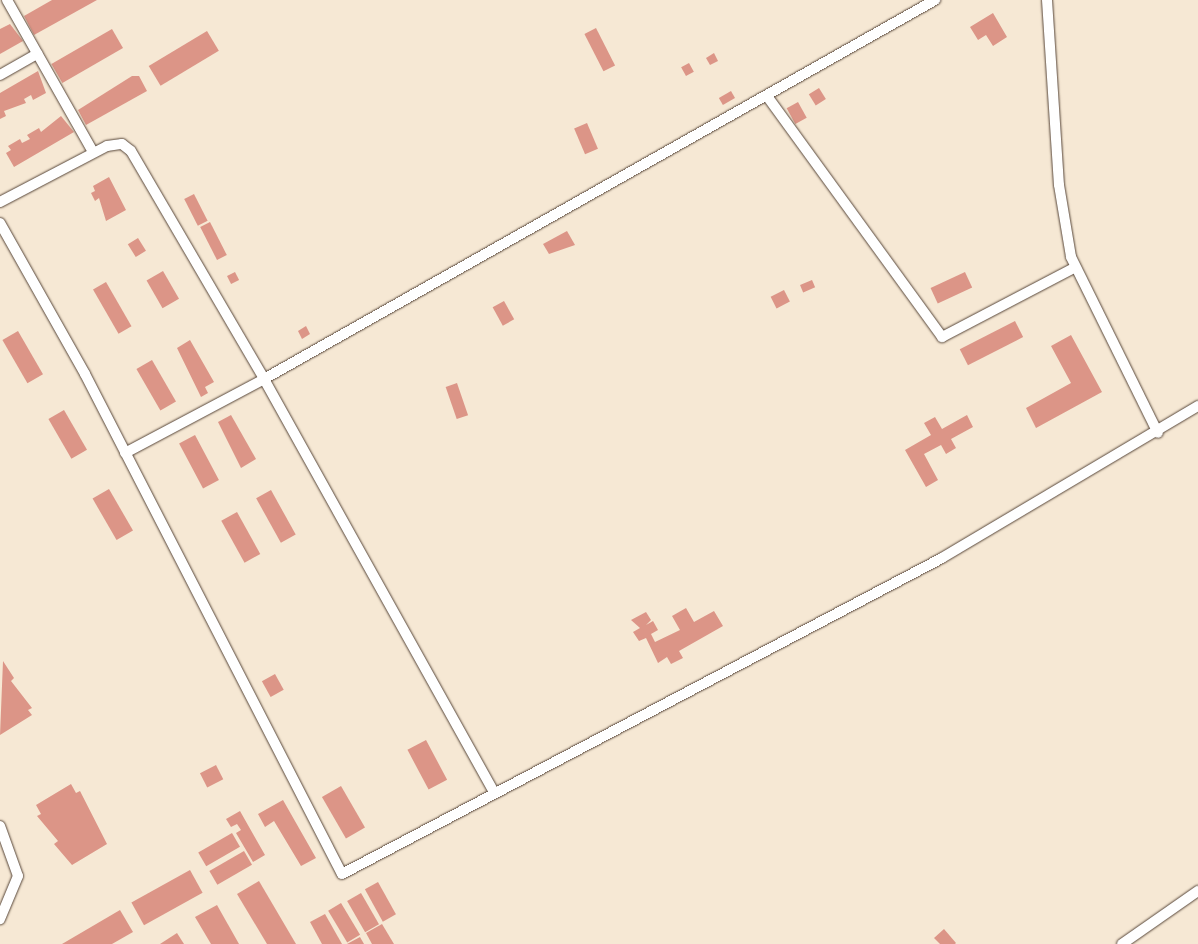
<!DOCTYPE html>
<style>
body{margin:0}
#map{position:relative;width:1198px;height:944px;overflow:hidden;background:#f6e8d4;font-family:"Balsamiq Sans",sans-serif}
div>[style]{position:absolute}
.building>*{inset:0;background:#dc9587;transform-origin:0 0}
.roads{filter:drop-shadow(0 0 1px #574639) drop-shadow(0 0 1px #574639)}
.minor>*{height:10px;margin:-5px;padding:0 5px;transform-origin:5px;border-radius:5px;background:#fff}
span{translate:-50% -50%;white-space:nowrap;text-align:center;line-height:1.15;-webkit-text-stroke:5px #f7f3e8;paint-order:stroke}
</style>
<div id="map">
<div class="building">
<div style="clip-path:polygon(52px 0,97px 0,34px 35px,24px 16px)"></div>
<div style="clip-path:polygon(993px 13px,1007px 37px,993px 46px,986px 35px,978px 40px,970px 27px)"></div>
<div style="clip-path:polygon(10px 24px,23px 41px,0 54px,0 29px)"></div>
<div style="left:596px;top:28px;width:42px;height:13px;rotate:63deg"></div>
<div style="left:112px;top:29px;width:22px;height:70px;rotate:60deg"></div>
<div style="left:207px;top:31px;width:23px;height:68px;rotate:59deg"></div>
<div style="clip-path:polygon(714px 53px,718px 61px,710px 65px,706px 58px)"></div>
<div style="left:689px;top:63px;width:10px;height:9px;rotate:61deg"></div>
<div style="clip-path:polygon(38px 71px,46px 93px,33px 100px,31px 95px,24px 99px,26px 103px,4px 111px,6px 116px,0 119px,0 93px)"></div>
<div style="clip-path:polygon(132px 76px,139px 76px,147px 91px,86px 125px,78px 110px)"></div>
<div style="left:819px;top:88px;width:13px;height:12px;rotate:58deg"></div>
<div style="left:731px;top:91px;width:8px;height:14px;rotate:60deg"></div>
<div style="left:798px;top:102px;width:18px;height:13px;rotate:61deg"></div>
<div style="clip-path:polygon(61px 116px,74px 132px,14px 167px,6px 153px,11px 150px,8px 146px,20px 139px,22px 143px,30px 139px,27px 135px,39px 128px,41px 132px)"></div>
<div style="left:587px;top:123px;width:28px;height:14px;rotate:67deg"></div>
<div style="clip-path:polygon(109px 177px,126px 210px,106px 221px,99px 198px,95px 201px,91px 193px,95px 191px,93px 186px)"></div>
<div style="left:194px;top:194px;width:30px;height:11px;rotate:63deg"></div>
<div style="left:210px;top:222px;width:37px;height:11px;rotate:63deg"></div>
<div style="clip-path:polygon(567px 231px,575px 245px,549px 254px,543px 244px)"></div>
<div style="left:138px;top:238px;width:15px;height:12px;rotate:58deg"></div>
<div style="left:163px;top:271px;width:32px;height:19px;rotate:60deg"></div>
<div style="left:235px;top:272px;width:9px;height:9px;rotate:63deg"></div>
<div style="left:965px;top:272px;width:17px;height:38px;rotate:65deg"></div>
<div style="left:812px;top:280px;width:8px;height:13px;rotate:67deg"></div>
<div style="left:106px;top:282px;width:51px;height:15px;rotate:60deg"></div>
<div style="left:784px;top:290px;width:13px;height:15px;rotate:63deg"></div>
<div style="left:504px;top:301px;width:21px;height:13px;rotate:61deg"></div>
<div style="left:1015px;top:321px;width:18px;height:62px;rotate:63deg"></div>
<div style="clip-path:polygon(306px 326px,310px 334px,302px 339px,298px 331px)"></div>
<div style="left:18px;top:331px;width:50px;height:18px;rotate:60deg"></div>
<div style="clip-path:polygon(1071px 335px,1102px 392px,1036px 428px,1026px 408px,1071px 383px,1051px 346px)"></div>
<div style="clip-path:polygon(190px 340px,214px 382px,205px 387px,208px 393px,201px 397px,177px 348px)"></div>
<div style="left:152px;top:360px;width:48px;height:18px;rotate:60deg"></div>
<div style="left:457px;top:383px;width:34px;height:12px;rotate:71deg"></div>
<div style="left:64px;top:410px;width:46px;height:18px;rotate:60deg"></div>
<div style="clip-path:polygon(231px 415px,256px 459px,241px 468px,218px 422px)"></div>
<div style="clip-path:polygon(967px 415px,973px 427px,951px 439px,956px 448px,946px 454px,941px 445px,924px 454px,938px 480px,926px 487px,905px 450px,931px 435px,924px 423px,935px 417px,942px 429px)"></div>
<div style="left:195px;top:435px;width:51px;height:18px;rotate:62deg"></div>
<div style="left:109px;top:489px;width:48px;height:19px;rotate:60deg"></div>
<div style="left:271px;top:490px;width:51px;height:17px;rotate:61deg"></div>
<div style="left:237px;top:512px;width:48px;height:18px;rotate:61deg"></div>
<div style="clip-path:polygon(686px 608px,694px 622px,714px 611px,723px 626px,679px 651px,683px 658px,671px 664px,667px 657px,658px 663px,646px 638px,639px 641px,633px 632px,640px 628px,631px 620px,646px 612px,651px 620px,646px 625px,653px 621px,658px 630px,651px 634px,655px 642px,680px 630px,672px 616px)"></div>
<div style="clip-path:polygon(3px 661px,14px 678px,11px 681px,32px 708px,28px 710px,32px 715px,0 735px)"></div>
<div style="left:275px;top:674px;width:18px;height:15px;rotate:61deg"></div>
<div style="left:426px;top:740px;width:45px;height:21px;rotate:62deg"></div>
<div style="left:216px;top:765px;width:16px;height:18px;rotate:63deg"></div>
<div style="clip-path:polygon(71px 784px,76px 793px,80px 791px,107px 844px,72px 865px,54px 844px,58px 841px,37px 816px,41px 814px,36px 805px)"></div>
<div style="left:341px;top:786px;width:48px;height:22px;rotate:60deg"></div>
<div style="clip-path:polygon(283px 800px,316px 858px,301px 866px,274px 821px,265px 827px,258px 814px)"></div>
<div style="clip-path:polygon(240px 811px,265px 855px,253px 862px,236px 833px,241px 830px,237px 824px,231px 827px,226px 819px)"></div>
<div style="left:232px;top:833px;width:16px;height:39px;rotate:60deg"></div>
<div style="left:244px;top:851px;width:16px;height:40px;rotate:60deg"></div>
<div style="left:190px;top:870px;width:26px;height:67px;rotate:61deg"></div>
<div style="clip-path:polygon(259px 881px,296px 944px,267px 944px,237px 894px)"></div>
<div style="left:378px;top:882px;width:37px;height:15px;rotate:61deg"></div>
<div style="left:361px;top:893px;width:36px;height:16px;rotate:60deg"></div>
<div style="left:341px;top:903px;width:37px;height:15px;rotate:59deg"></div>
<div style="clip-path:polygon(217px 905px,239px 944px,211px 944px,195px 917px)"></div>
<div style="clip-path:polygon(120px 910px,133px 932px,112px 944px,62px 944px)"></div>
<div style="clip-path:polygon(325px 914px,342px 944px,322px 944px,310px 922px)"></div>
<div style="clip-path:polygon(382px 924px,394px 944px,372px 944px,366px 933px)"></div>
<div style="clip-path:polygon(944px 929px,956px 943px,955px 944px,940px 944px,934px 938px)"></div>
<div style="clip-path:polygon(177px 933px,184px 944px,160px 944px)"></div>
<div style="clip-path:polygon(360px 937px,364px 944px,347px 944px)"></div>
</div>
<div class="roads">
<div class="minor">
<div style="left:7px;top:0;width:175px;rotate:60.5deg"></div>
<div style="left:1047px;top:0;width:185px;rotate:86.3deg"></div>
<div style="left:1059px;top:185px;width:73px;rotate:80.5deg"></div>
<div style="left:1071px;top:257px;width:196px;rotate:63.7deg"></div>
<div style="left:0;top:75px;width:43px;rotate:-29.6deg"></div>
<div style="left:767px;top:96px;width:298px;rotate:54deg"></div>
<div style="left:942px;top:337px;width:149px;rotate:-27.6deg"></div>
<div style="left:0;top:202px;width:121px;rotate:-27.6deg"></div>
<div style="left:107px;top:146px;width:15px;rotate:-8deg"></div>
<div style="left:122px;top:144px;width:11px;rotate:38deg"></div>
<div style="left:131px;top:151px;width:264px;rotate:59.7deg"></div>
<div style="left:264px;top:379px;width:474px;rotate:60.9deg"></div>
<div style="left:0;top:223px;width:173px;rotate:60.6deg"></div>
<div style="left:85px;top:374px;width:562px;rotate:62.8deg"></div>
<div style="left:342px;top:874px;width:678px;rotate:-27.77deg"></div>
<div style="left:942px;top:558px;width:298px;rotate:-30.7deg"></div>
<div style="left:125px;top:453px;width:157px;rotate:-28deg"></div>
<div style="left:264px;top:379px;width:771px;rotate:-29.46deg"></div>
<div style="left:0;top:826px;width:53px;rotate:70.2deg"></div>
<div style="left:18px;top:876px;width:47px;rotate:112.7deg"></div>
<div style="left:1122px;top:944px;width:93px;rotate:-34.9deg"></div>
</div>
</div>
</div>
